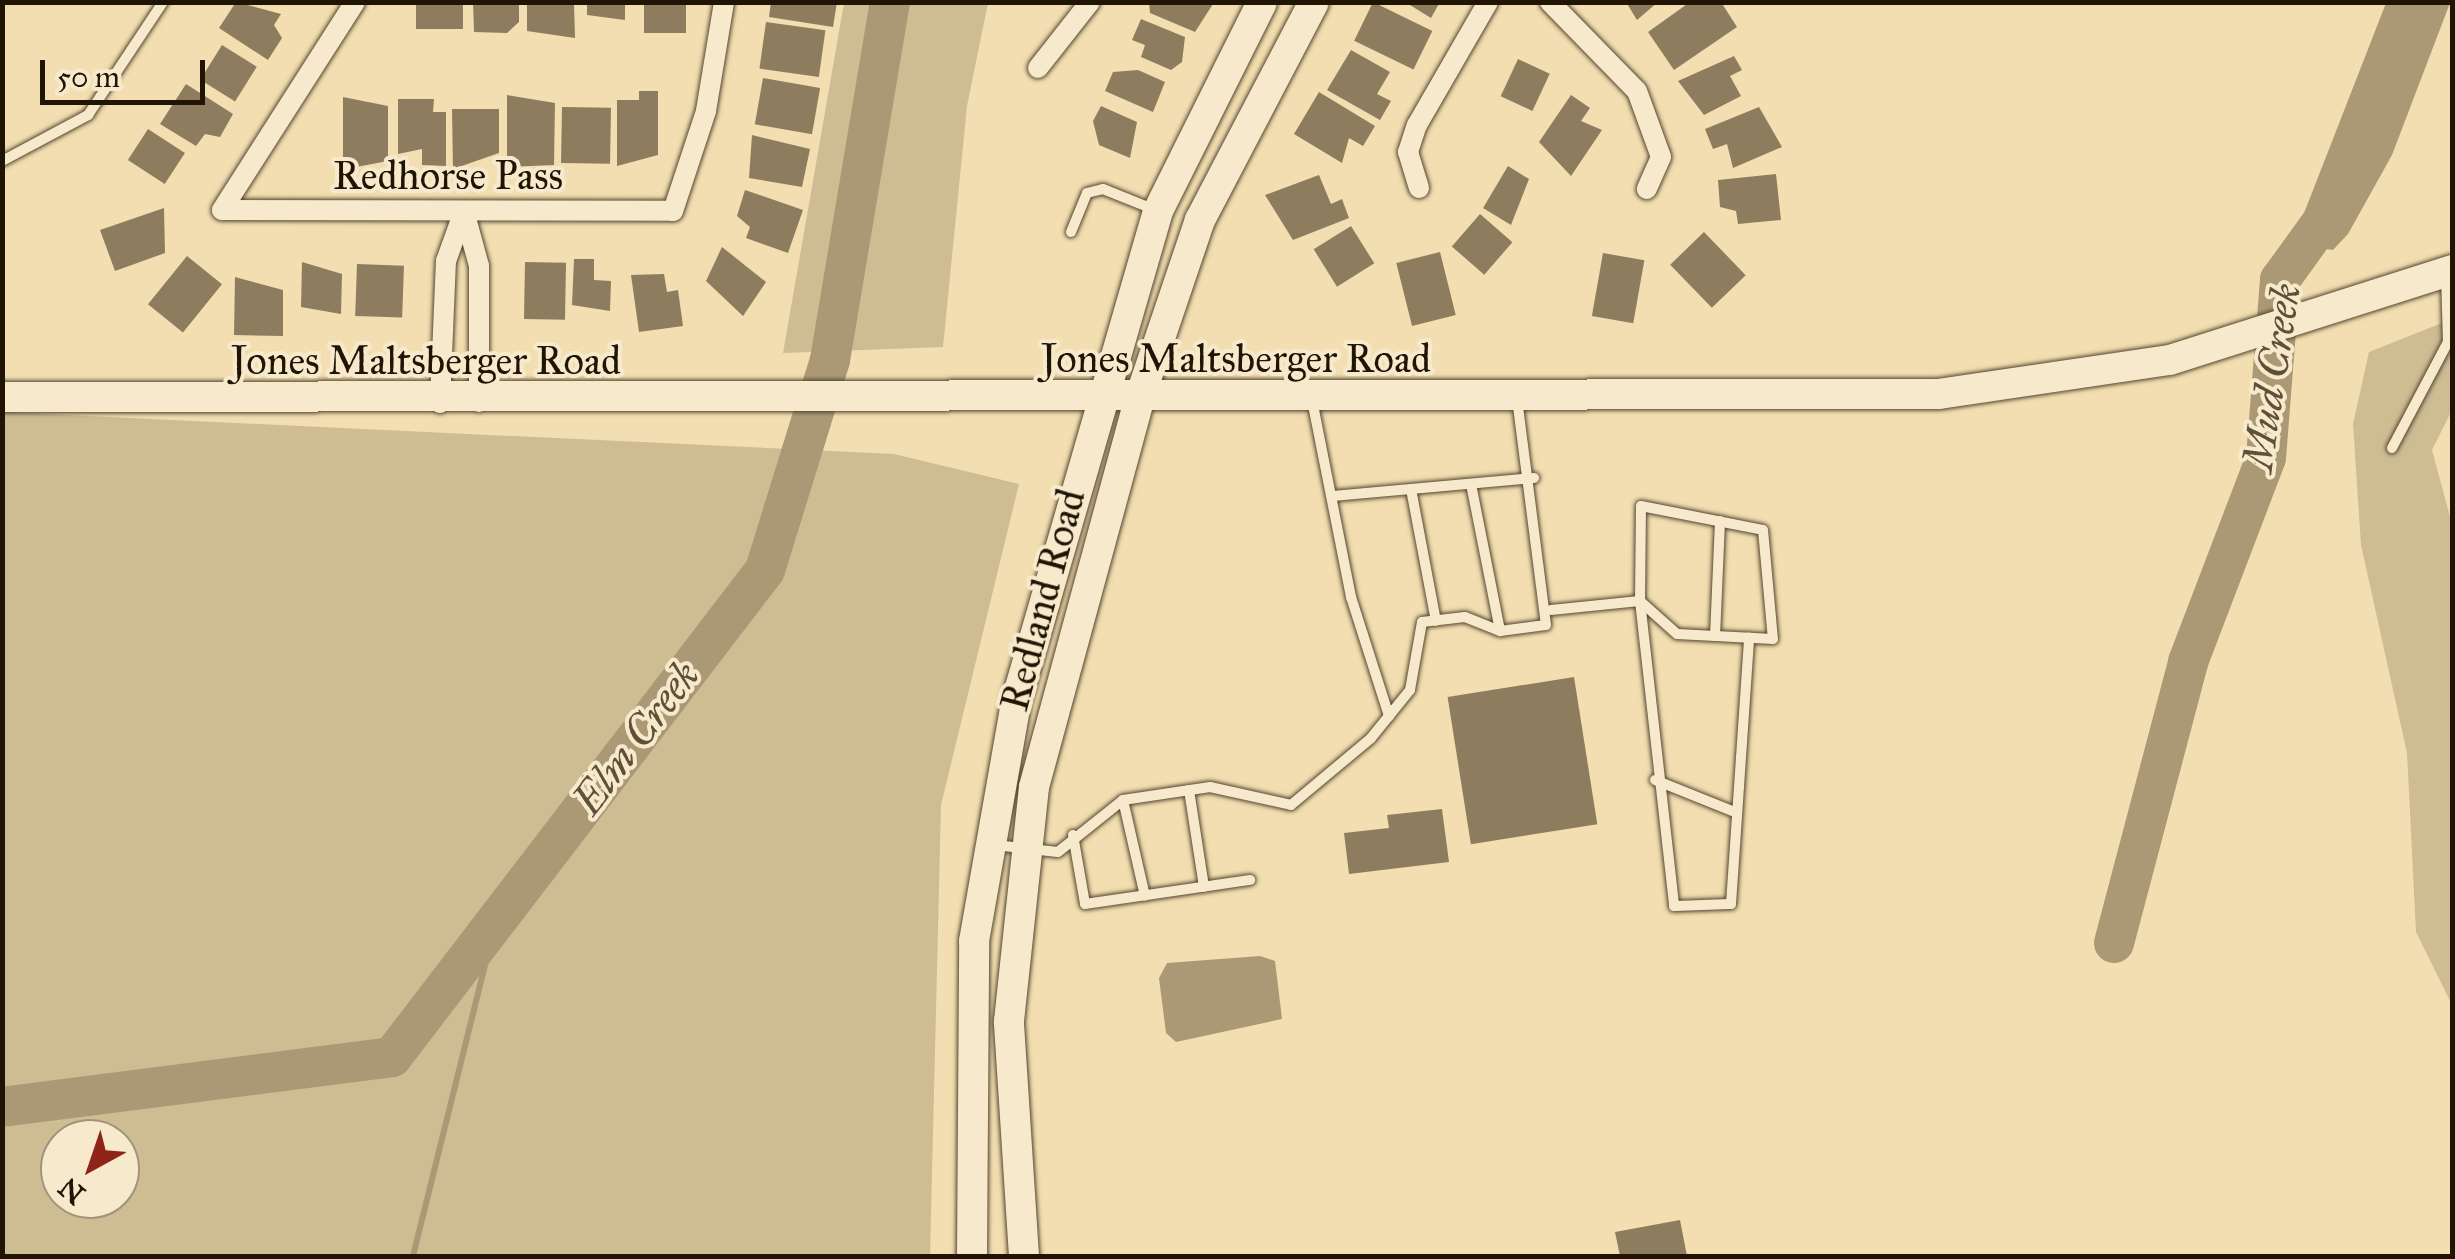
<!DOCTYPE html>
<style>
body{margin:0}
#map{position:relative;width:2455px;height:1259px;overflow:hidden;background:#f2deb0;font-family:"IM FELL Great Primer",serif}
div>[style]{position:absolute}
.green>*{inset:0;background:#cebc93}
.water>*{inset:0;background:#ab9976}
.stream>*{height:6px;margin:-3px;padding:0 3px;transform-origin:3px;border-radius:3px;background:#ab9976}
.river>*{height:40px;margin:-20px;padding:0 20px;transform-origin:20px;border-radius:20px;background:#ab9976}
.building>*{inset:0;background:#8d7d5e;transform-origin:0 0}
.roads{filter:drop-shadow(0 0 2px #544630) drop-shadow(0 0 2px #544630)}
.lane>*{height:10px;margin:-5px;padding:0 5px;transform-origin:5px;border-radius:5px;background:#f7eacc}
.street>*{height:20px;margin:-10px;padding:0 10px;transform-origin:10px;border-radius:10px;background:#f7eacc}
.secondary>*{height:30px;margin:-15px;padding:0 15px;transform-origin:15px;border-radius:15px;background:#f7eacc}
span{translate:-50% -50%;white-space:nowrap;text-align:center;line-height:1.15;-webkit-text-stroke:8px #f7eacc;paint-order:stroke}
.street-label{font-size:40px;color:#201405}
.water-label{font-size:42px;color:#5f5038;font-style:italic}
.frame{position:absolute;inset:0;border:5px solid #201405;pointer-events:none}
.north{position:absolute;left:40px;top:1119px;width:100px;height:100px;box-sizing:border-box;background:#f7eacc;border:2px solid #a1947c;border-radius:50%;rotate:220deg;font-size:28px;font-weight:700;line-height:40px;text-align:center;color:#201405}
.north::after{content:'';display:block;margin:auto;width:35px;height:45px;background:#8f2418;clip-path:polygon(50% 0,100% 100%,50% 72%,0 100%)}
.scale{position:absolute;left:40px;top:60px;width:165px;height:45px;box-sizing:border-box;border:5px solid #201405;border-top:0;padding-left:12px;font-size:30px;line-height:35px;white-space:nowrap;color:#201405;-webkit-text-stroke:8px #f7eacc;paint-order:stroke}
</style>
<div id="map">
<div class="green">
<div style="clip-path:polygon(844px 3px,988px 3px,967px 106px,943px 347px,783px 353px)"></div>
<div style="clip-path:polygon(2452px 319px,2452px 410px,2432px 450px,2452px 524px,2452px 1005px,2416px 932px,2407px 753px,2361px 545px,2353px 424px,2369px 352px)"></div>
<div style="clip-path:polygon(evenodd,3px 412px,894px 454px,1019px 484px,941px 805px,930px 1256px,3px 1256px,3px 412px,60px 1139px,120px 1139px,120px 1199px,60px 1199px,60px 1139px)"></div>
</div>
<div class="water">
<div style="clip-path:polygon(2386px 3px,2450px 3px,2392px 155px,2348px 234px,2333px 250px,2292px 244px)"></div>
<div style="clip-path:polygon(1260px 956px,1275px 961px,1282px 1019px,1176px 1042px,1166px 1033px,1159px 978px,1167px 963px)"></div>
</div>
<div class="stream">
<div style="left:413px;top:1256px;width:342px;rotate:-76.1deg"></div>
</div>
<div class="river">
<div style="left:2114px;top:943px;width:291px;rotate:-75.2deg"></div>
<div style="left:2188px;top:662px;width:218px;rotate:-69.1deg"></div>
<div style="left:2266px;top:458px;width:179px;rotate:-85.5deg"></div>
<div style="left:2280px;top:280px;width:92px;rotate:-54.2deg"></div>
<div style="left:2px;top:1107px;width:393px;rotate:-7.3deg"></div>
<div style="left:392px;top:1057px;width:613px;rotate:-52.55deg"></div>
<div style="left:765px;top:570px;width:220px;rotate:-72.8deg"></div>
<div style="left:830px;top:360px;width:363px;rotate:-80.5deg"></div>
</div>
<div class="building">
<div style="clip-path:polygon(236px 2px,281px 14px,274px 25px,282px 38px,268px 60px,219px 28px)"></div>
<div style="left:416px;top:2px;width:47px;height:27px"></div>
<div style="clip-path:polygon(473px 2px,519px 2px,519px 22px,507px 33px,474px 32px)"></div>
<div style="clip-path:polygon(527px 2px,574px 2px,575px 38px,527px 31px)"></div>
<div style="clip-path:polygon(587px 2px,625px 2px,625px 20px,587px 15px)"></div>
<div style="left:644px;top:2px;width:42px;height:31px"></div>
<div style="clip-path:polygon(771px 2px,837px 2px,833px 27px,769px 17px)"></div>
<div style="clip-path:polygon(1149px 2px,1209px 2px,1213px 4px,1195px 32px,1150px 13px)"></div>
<div style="left:1373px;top:2px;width:66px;height:43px;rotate:26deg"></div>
<div style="clip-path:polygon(1405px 2px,1440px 2px,1431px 18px)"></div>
<div style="clip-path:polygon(1626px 2px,1658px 2px,1637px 20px)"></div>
<div style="clip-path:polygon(1690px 2px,1721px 2px,1737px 27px,1674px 70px,1648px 32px)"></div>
<div style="clip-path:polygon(1141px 19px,1185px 37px,1182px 62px,1171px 70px,1141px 57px,1145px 45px,1132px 40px)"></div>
<div style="left:766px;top:22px;width:60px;height:47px;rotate:8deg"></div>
<div style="left:222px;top:45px;width:41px;height:41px;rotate:32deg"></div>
<div style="clip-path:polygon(1351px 50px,1390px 72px,1377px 94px,1391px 101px,1380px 120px,1327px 90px)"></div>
<div style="clip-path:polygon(1734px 56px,1742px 70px,1730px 76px,1741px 96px,1704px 115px,1678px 81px)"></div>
<div style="left:1518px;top:59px;width:35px;height:41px;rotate:25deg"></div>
<div style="clip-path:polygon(1138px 70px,1165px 82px,1153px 112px,1105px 91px,1113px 72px)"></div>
<div style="left:763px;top:78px;width:58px;height:47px;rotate:10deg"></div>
<div style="clip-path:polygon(186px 84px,233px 114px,220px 137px,205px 134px,196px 146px,160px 124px)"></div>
<div style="clip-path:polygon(639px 91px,658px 91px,658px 155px,617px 166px,617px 100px,639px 100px)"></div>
<div style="clip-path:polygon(1319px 92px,1375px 126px,1363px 146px,1349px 138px,1342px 163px,1294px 134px)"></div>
<div style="clip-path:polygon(507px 95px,555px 103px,554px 165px,507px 167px)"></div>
<div style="clip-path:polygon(1571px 95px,1590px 108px,1581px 121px,1602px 130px,1571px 176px,1539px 142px)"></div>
<div style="clip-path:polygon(343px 97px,388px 106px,388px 161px,351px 168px,343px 160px)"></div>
<div style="clip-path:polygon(398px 99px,434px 99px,433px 112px,446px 112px,446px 166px,422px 165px,422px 149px,398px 154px)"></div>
<div style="clip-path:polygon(1101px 106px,1137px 122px,1130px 158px,1099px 145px,1093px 121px)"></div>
<div style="left:562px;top:107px;width:49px;height:56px;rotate:1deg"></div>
<div style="clip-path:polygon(1759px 107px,1782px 147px,1733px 168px,1727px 144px,1713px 149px,1705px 129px)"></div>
<div style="clip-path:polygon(452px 109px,499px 109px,499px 153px,453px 169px)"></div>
<div style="left:148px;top:129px;width:44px;height:37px;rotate:33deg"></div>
<div style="clip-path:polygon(752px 135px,810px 149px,802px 187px,749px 178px)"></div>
<div style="clip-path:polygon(1508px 166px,1529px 179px,1511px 225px,1483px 208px)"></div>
<div style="clip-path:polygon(1776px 174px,1781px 220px,1738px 224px,1736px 211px,1720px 207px,1718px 180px)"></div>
<div style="clip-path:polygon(1319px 175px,1331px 204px,1342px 199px,1349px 218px,1293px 240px,1265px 195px)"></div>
<div style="clip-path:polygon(745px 190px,803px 210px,788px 253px,746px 238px,750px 227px,737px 216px)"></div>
<div style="clip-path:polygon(164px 208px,165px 253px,115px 271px,100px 230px)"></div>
<div style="left:1480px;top:214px;width:43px;height:43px;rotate:41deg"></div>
<div style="left:1351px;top:226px;width:44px;height:44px;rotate:58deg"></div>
<div style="left:1704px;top:232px;width:60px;height:47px;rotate:46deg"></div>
<div style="clip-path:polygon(722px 247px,766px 282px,743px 316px,706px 281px)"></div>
<div style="left:1440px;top:252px;width:65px;height:45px;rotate:76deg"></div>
<div style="left:1603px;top:253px;width:42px;height:64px;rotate:10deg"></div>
<div style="left:187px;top:256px;width:45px;height:62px;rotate:39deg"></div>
<div style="clip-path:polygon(574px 259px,594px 259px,594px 280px,611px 281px,610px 311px,572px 305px)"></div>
<div style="clip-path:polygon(302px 262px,342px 274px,341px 314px,301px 307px)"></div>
<div style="left:525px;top:262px;width:41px;height:57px;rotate:1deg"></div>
<div style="left:357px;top:264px;width:47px;height:52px;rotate:2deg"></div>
<div style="clip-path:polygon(664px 274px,667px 292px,678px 290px,683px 326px,639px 332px,631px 275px)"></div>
<div style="clip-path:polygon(235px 277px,283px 290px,283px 336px,234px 335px)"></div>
<div style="left:1574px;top:677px;width:149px;height:128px;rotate:81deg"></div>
<div style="clip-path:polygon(1442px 809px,1449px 862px,1349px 874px,1344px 833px,1389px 828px,1387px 815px)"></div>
<div style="clip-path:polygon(1680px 1220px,1687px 1256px,1620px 1256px,1615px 1232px)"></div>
</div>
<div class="roads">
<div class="lane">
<div style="left:2px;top:161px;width:98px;rotate:-28.1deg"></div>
<div style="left:88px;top:115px;width:136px;rotate:-56.4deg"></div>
<div style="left:1071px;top:232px;width:42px;rotate:-67.7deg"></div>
<div style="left:1087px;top:193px;width:16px;rotate:-14deg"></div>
<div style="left:1103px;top:189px;width:54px;rotate:21.8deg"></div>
<div style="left:1312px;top:400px;width:201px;rotate:78.8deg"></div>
<div style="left:1351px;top:597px;width:125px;rotate:72.3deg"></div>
<div style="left:2392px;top:448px;width:120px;rotate:-62.2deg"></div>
<div style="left:2448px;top:342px;width:69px;rotate:-91.7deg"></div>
<div style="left:1471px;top:484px;width:150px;rotate:78.8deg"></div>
<div style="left:1411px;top:489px;width:134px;rotate:79.3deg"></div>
<div style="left:1332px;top:496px;width:203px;rotate:-5.1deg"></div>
<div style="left:1640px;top:601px;width:307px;rotate:83.6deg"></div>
<div style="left:1674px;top:906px;width:57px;rotate:-2deg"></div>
<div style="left:1731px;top:904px;width:267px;rotate:-86.1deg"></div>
<div style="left:1551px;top:610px;width:89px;rotate:-5.8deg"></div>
<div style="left:1640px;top:601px;width:95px;rotate:-89.4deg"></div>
<div style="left:1641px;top:506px;width:124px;rotate:11.1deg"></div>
<div style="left:1763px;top:530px;width:109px;rotate:84.8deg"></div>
<div style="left:1773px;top:639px;width:96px;rotate:-177deg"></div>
<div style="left:1677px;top:634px;width:50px;rotate:-138.3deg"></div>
<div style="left:1715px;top:636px;width:115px;rotate:-87.5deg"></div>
<div style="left:1655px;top:780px;width:88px;rotate:21.9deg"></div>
<div style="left:1189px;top:790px;width:98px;rotate:81.2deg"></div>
<div style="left:1123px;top:800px;width:98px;rotate:77.1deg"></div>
<div style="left:1073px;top:835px;width:70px;rotate:80.1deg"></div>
<div style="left:1085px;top:904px;width:167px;rotate:-8.3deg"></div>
<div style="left:995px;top:845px;width:63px;rotate:6.3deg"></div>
<div style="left:1058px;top:852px;width:83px;rotate:-38.7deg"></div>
<div style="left:1123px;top:800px;width:88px;rotate:-8.5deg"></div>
<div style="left:1210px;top:787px;width:83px;rotate:12.5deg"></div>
<div style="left:1291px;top:805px;width:104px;rotate:-39.9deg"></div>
<div style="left:1371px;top:738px;width:62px;rotate:-50.9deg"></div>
<div style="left:1410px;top:690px;width:69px;rotate:-80deg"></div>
<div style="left:1422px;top:622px;width:43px;rotate:-6.6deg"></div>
<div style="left:1465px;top:617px;width:38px;rotate:22deg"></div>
<div style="left:1500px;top:631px;width:46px;rotate:-7.4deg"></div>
<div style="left:1546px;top:625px;width:228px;rotate:-97.3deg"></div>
</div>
<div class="street">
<div style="left:1550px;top:2px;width:124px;rotate:45.7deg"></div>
<div style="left:1637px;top:91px;width:70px;rotate:70deg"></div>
<div style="left:1661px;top:157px;width:35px;rotate:114deg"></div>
<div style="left:1038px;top:68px;width:84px;rotate:-51.8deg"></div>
<div style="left:1419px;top:188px;width:38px;rotate:-107deg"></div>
<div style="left:1408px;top:152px;width:28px;rotate:-72deg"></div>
<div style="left:1417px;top:125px;width:142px;rotate:-60deg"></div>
<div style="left:222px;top:210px;width:451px;rotate:0.1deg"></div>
<div style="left:673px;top:211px;width:105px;rotate:-71.7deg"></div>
<div style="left:706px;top:111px;width:110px;rotate:-80.6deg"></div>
<div style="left:222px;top:210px;width:247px;rotate:-57.4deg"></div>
<div style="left:464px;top:211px;width:57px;rotate:74.7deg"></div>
<div style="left:479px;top:266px;width:136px;rotate:90deg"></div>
<div style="left:440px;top:403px;width:142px;rotate:-87.6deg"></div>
<div style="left:446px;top:261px;width:53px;rotate:-70.2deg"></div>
</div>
<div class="secondary">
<div style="left:2px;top:397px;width:1937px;rotate:-0.09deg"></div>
<div style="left:1939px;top:394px;width:233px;rotate:-8.4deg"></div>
<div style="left:2170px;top:360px;width:296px;rotate:-17.7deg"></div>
<div style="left:972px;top:1256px;width:315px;rotate:-89.6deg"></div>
<div style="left:974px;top:941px;width:247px;rotate:-80deg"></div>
<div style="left:1017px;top:698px;width:507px;rotate:-73.85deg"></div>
<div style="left:1158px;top:211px;width:233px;rotate:-63.5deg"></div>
<div style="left:1024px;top:1256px;width:235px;rotate:-93.7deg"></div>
<div style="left:1009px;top:1021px;width:235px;rotate:-83.9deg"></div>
<div style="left:1034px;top:787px;width:401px;rotate:-74.8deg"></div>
<div style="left:1139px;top:400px;width:190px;rotate:-71.3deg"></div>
<div style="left:1200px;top:220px;width:246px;rotate:-62.4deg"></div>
</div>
</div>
<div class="street-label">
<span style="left:448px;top:176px">Redhorse Pass</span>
<span style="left:1236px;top:359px">Jones Maltsberger Road</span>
<span style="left:426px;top:361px">Jones Maltsberger Road</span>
<span style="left:1043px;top:600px;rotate:-75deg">Redland Road</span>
</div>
<div class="water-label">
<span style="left:2272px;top:377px;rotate:-81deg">Mud Creek</span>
<span style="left:636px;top:738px;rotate:-53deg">Elm Creek</span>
</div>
<div class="frame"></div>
<div class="north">N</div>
<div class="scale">50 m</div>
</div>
